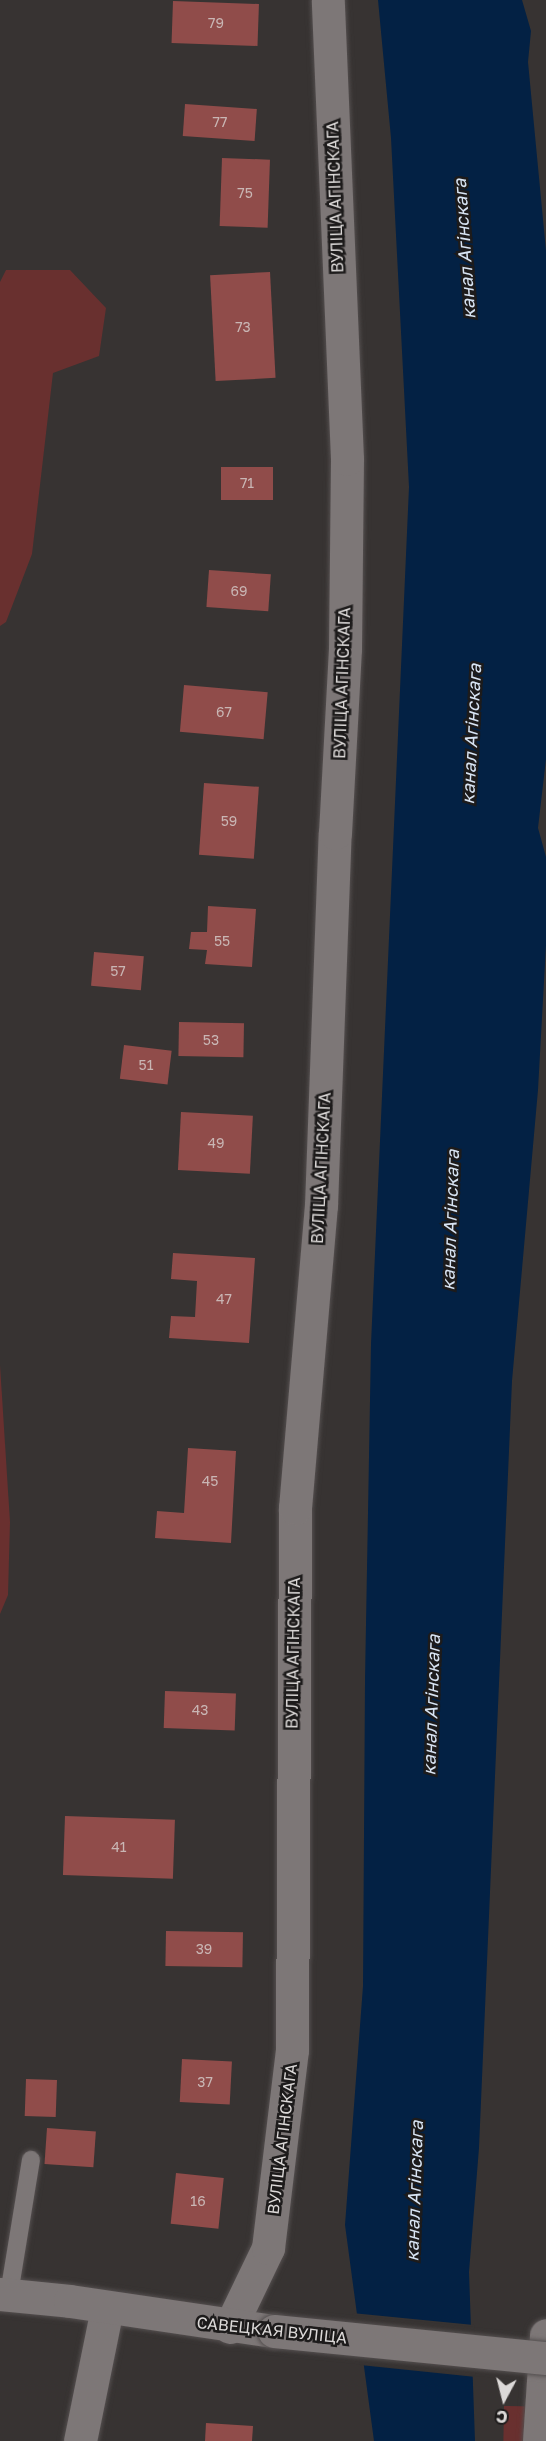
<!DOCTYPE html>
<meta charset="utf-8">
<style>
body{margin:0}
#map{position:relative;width:546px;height:2441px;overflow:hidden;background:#373332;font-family:"Golos Text",sans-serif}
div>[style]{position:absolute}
.green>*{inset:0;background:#69302f;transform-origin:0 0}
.water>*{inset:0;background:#032144}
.pier>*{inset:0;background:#373332}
.building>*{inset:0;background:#904c4a;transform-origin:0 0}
.roads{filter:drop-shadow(0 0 2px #544f4f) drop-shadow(0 0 2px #544f4f)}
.lane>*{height:18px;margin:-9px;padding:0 9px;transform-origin:9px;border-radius:9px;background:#7d7777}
.street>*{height:33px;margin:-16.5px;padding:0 16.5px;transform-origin:16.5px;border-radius:16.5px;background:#7d7777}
.secondary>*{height:33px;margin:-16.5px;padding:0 16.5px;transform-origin:16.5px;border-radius:16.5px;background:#7d7777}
.bridges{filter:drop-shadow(0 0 2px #544f4f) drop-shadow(0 0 2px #544f4f)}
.secondary-bridge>*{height:33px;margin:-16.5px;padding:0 16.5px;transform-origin:16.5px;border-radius:16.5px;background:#7d7777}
span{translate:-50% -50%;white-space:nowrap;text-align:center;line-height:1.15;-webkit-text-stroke:5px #1d1b1b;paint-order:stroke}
.number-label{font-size:14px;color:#c9b6b4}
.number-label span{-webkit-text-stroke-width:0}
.street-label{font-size:16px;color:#dcd9d8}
.water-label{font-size:18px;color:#d8e4f3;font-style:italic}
.north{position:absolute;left:474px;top:2369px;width:60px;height:60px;-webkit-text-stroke:4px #1d1b1b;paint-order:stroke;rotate:187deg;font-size:16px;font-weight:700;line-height:24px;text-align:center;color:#dcd9d8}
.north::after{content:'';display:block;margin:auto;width:21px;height:27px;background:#dcd9d8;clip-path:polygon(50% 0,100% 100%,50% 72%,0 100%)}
</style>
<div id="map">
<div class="green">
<div style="clip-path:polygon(6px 270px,70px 270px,106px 308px,99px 356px,53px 373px,32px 554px,6px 622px,0 626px,0 282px)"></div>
<div style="clip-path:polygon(0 1365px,10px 1522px,8px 1595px,0 1614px)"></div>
<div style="left:504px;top:2406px;width:42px;height:35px;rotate:1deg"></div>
</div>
<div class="water">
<div style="clip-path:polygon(378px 0,522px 0,531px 31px,528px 62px,546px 251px,546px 759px,538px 828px,546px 857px,546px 945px,538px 1090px,512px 1381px,479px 2148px,469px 2272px,475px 2441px,374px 2441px,345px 2225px,363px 1986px,365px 1680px,371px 1344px,409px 487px,391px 138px)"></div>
</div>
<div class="pier">
<div style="clip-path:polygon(352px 2313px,474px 2325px,476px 2377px,360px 2365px)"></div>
</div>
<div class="building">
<div style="left:173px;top:1px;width:86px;height:42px;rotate:2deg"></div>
<div style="left:185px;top:104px;width:72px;height:32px;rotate:4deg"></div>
<div style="left:222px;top:158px;width:48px;height:68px;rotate:2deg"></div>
<div style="left:270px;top:272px;width:106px;height:60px;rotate:87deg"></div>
<div style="left:221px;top:467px;width:52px;height:33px"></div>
<div style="left:209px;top:570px;width:62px;height:37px;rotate:4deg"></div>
<div style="left:184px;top:685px;width:84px;height:47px;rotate:5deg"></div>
<div style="left:204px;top:783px;width:55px;height:72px;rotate:4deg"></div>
<div style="clip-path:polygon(208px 906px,256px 909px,252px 967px,205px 964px,207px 950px,189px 949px,191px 932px,207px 932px)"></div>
<div style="left:94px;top:952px;width:50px;height:34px;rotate:5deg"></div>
<div style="left:179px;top:1022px;width:65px;height:34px;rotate:1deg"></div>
<div style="left:124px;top:1045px;width:48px;height:34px;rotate:7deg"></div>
<div style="left:181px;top:1112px;width:72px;height:58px;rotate:3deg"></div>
<div style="clip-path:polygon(173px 1253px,255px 1258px,249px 1343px,169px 1338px,171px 1316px,195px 1317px,197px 1281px,171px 1279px)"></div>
<div style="clip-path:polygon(188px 1448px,236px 1451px,231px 1543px,155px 1538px,157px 1511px,184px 1513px)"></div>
<div style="left:165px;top:1691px;width:71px;height:37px;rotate:2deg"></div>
<div style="left:65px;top:1816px;width:110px;height:59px;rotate:2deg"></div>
<div style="left:166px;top:1931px;width:77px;height:35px;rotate:1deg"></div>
<div style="left:182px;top:2059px;width:50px;height:43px;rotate:3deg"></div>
<div style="left:26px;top:2079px;width:31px;height:37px;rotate:2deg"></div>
<div style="left:47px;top:2128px;width:49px;height:36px;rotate:4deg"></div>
<div style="left:176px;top:2173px;width:48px;height:51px;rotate:6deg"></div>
<div style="clip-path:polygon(206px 2423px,253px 2426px,252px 2441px,205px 2441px)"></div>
</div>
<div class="roads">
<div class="lane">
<div style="left:9px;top:2294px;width:136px;rotate:-80.7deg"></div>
</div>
<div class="street">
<div style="left:230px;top:2327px;width:88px;rotate:-64.3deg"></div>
<div style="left:268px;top:2248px;width:199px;rotate:-83.1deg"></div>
<div style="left:292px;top:2050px;width:542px;rotate:-89.68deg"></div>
<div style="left:295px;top:1508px;width:303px;rotate:-85.1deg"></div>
<div style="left:321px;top:1206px;width:373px;rotate:-87.9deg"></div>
<div style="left:335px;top:833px;width:184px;rotate:-86.9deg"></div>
<div style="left:345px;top:649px;width:190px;rotate:-89.4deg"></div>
<div style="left:347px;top:459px;width:459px;rotate:-92.4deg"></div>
<div style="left:80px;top:2441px;width:136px;rotate:-78.5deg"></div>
<div style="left:539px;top:2441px;width:106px;rotate:-86.2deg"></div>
</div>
<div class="secondary">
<div style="left:0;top:2294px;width:70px;rotate:5.7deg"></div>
<div style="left:70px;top:2301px;width:206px;rotate:8.4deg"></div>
</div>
</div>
<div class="bridges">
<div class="secondary-bridge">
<div style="left:274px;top:2331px;width:273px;rotate:5.7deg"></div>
</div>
</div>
<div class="number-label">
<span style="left:216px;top:23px">79</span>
<span style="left:220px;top:122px">77</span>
<span style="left:245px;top:193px">75</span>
<span style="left:243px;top:327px">73</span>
<span style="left:247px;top:483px">71</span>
<span style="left:239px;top:591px">69</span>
<span style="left:224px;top:712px">67</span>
<span style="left:229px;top:821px">59</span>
<span style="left:222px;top:941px">55</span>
<span style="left:118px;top:971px">57</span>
<span style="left:211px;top:1040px">53</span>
<span style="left:146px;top:1065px">51</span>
<span style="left:216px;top:1143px">49</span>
<span style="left:224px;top:1299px">47</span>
<span style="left:210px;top:1481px">45</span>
<span style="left:200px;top:1710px">43</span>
<span style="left:119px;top:1847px">41</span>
<span style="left:204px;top:1949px">39</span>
<span style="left:205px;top:2082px">37</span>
<span style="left:198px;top:2201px">16</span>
</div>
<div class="street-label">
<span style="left:335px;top:197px;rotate:-92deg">ВУЛІЦА АГІНСКАГА</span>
<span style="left:342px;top:683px;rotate:-88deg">ВУЛІЦА АГІНСКАГА</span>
<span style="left:321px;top:1168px;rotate:-87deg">ВУЛІЦА АГІНСКАГА</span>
<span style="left:293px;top:1653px;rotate:-89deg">ВУЛІЦА АГІНСКАГА</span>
<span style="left:282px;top:2139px;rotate:-83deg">ВУЛІЦА АГІНСКАГА</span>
<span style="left:272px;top:2330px;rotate:6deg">САВЕЦКАЯ ВУЛІЦА</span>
</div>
<div class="water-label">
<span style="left:464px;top:249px;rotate:-94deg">канал Агінскага</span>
<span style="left:471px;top:734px;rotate:-87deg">канал Агінскага</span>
<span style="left:450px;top:1220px;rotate:-88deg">канал Агінскага</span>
<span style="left:431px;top:1705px;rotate:-88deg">канал Агінскага</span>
<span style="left:414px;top:2191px;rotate:-88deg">канал Агінскага</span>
</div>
<div class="north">С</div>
</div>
